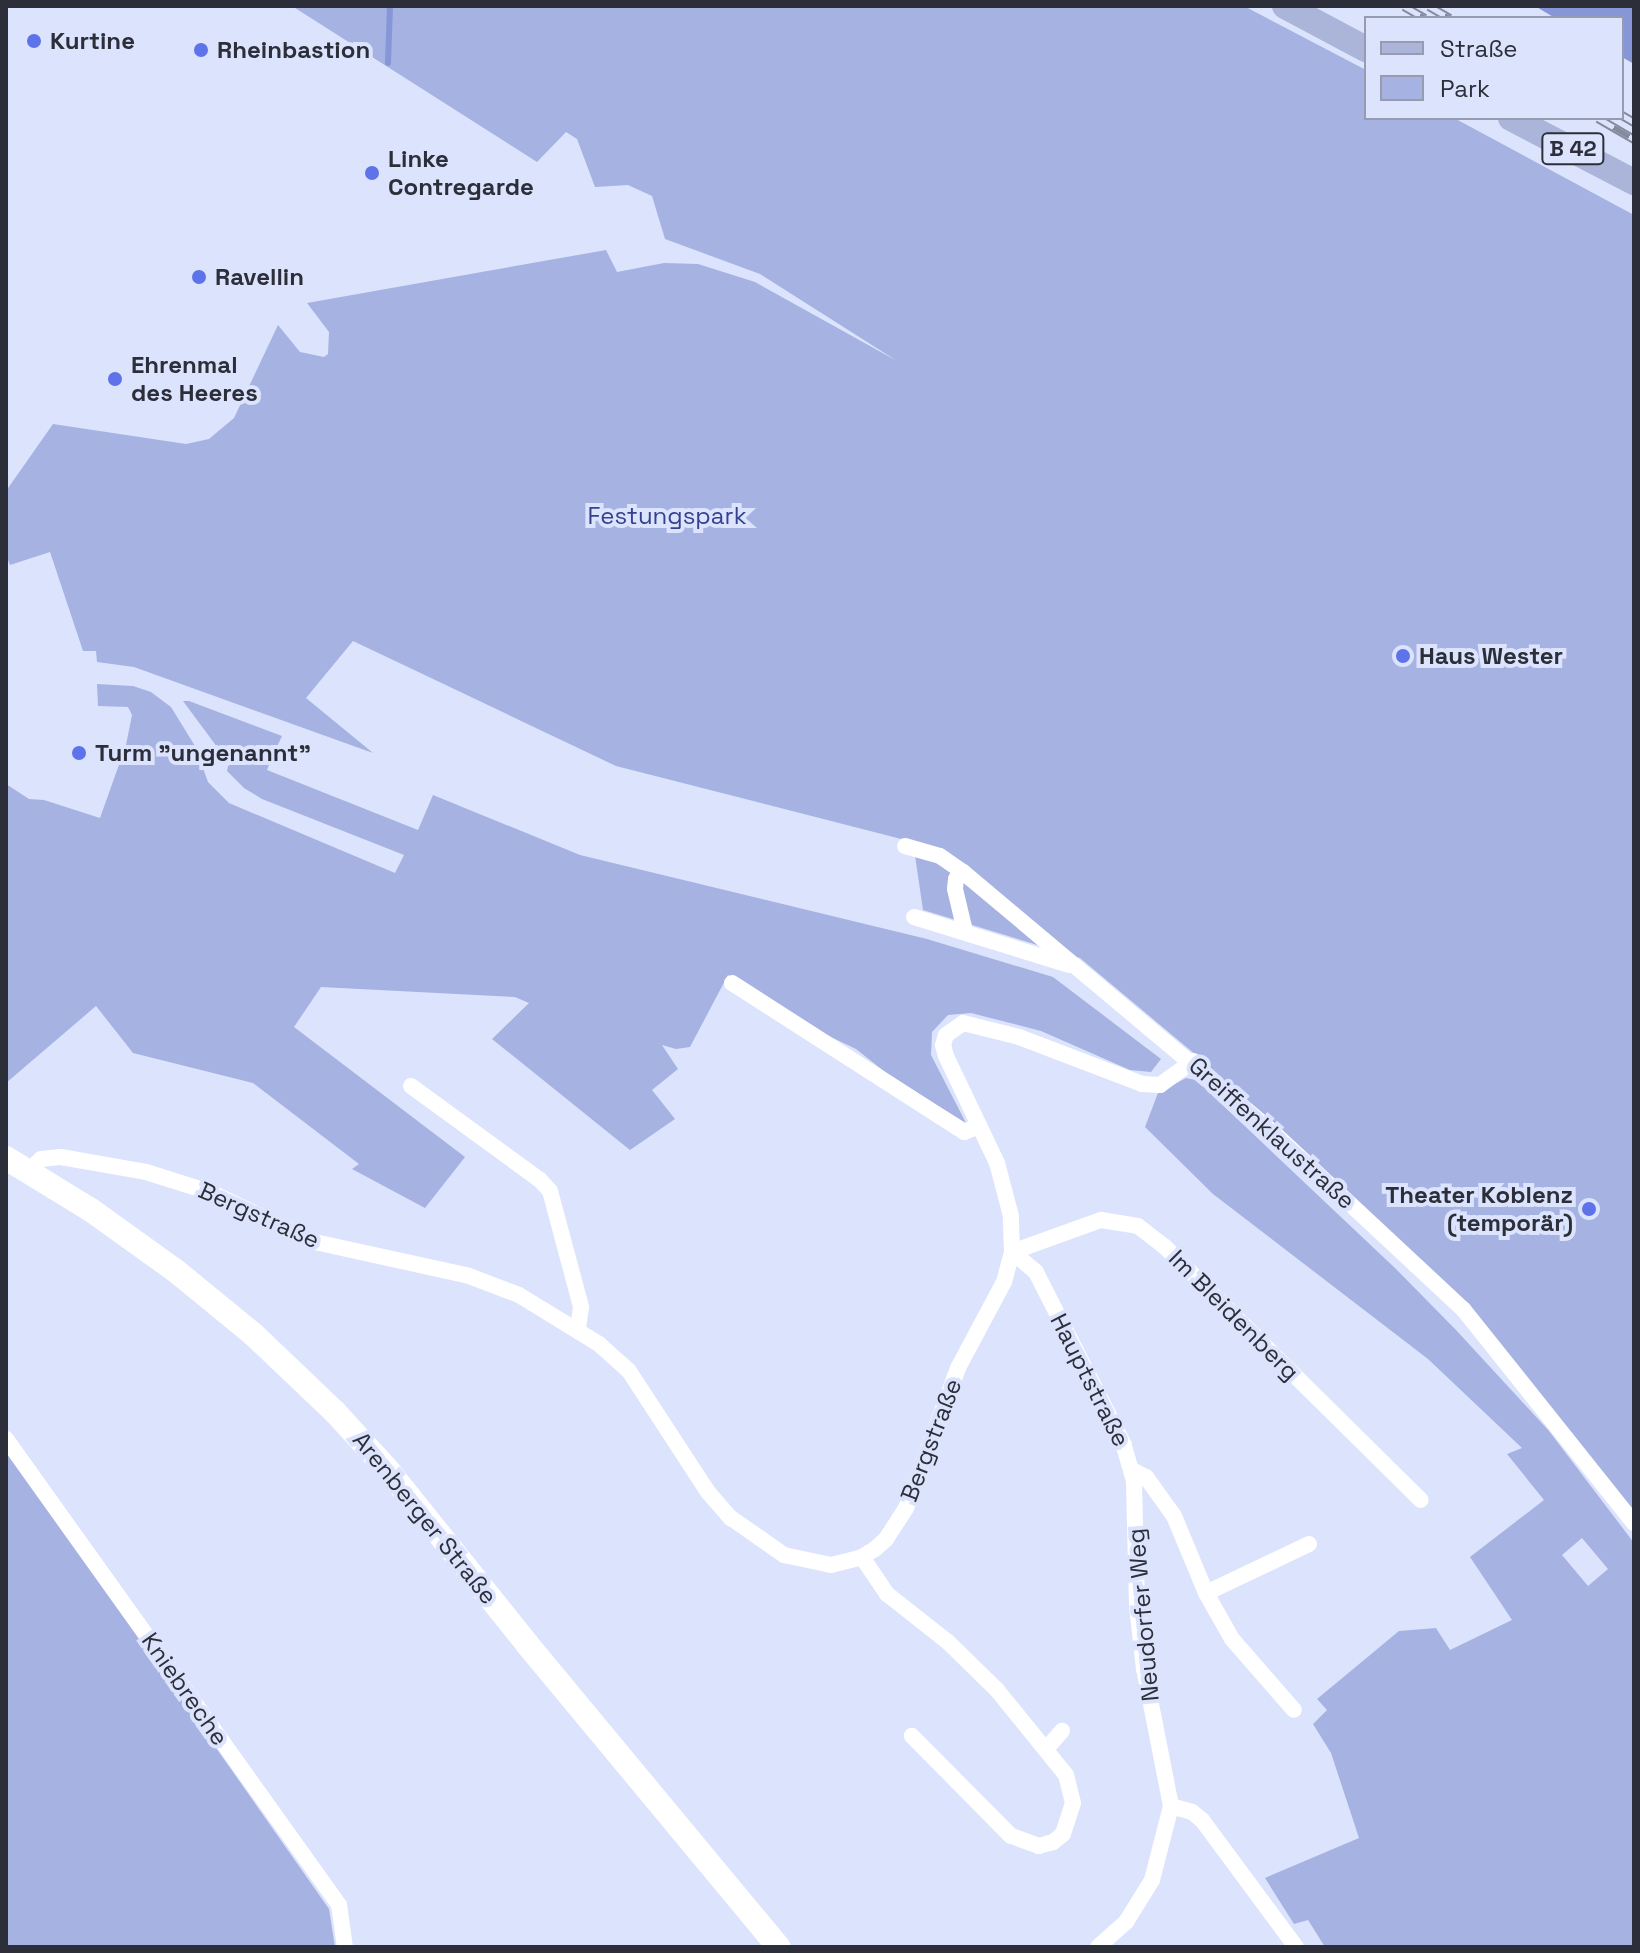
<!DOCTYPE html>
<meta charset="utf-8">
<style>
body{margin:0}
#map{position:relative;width:1640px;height:1953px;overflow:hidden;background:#dce3fd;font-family:"Space Grotesk",sans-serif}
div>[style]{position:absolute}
.green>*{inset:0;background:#a6b2e1}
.water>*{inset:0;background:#8696d7}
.stream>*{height:6px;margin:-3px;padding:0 3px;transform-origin:3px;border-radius:3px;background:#8696d7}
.street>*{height:16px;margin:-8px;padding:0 8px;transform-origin:8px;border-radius:8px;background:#fff}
.secondary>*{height:24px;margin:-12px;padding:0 12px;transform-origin:12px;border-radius:12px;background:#fff}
.primary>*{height:26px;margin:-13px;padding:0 13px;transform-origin:13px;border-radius:13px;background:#abb4d9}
.rail>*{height:9px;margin-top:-4.5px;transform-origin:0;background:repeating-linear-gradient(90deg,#dce3fd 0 18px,#858a9c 0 36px);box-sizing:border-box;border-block:2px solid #858a9c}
.dots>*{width:22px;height:22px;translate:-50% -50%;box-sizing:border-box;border:4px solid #dce3fd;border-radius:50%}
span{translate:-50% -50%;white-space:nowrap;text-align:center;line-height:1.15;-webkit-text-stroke:8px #dce3fd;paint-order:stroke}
.shield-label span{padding:2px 6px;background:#dce3fd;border:2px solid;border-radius:6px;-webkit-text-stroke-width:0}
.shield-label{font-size:22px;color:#2c2f39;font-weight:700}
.poi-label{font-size:24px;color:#2c2f39;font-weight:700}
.left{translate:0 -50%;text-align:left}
.right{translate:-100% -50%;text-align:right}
.park-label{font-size:24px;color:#364290}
.street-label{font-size:24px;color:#2c2f39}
.frame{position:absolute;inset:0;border:8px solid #2c2f39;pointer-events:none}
.legend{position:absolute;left:1364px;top:16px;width:260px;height:104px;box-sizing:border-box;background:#dce3fd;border:2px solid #969baf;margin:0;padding:10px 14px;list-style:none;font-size:24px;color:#2c2f39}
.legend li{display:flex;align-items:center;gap:16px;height:40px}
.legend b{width:40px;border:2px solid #969baf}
</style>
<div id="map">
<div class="green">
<div style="clip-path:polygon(292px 6px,1244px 6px,1366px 70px,1366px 118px,1454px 118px,1634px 215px,1634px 1511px,1466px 1307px,1196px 1055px,1080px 958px,923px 910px,913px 842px,616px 766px,353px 641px,306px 698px,373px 753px,134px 667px,97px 662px,96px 651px,83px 651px,50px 552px,10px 565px,6px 555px,6px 491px,53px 424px,186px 444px,209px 439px,234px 418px,278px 325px,300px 352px,324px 357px,328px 354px,329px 332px,307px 303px,606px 250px,617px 272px,664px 263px,698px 264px,755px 282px,897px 361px,760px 274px,665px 239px,652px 196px,628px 185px,595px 187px,577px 139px,566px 132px,537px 162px)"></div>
<div style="clip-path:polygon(97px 684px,133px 686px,151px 692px,171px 707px,195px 746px,208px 782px,229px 803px,395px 873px,404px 855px,262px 799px,244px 788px,227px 771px,228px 766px,251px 754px,271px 760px,267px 770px,418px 830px,433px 795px,580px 855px,927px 939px,1053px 977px,1161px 1059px,1151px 1072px,1130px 1070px,1041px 1031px,971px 1013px,948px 1015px,932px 1032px,931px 1055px,966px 1123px,894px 1079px,856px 1049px,808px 1026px,728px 975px,690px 1047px,676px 1049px,662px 1045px,678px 1069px,652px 1090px,675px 1119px,630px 1150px,492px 1039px,529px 1003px,515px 997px,321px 987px,294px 1027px,465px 1157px,425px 1208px,352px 1169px,359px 1164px,253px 1083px,133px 1053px,96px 1006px,6px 1083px,6px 784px,29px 799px,44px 800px,100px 818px,126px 745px,132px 715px,128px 707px,98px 706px)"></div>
<div style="clip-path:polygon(183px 701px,189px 701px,282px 736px,275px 751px,248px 747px,223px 755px)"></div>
<div style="clip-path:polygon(evenodd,1186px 1078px,1196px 1080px,1396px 1269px,1456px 1330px,1549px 1431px,1634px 1543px,1634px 1947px,1325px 1947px,1308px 1920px,1294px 1924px,1265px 1878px,1359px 1838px,1331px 1753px,1313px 1724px,1327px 1710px,1317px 1699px,1399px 1631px,1436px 1628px,1450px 1650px,1512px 1620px,1470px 1557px,1544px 1500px,1507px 1454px,1522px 1448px,1428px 1359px,1213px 1194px,1145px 1127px,1158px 1093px,1186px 1078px,1582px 1538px,1608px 1569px,1588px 1586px,1562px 1555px,1582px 1538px)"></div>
<div style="clip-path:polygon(6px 1448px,329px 1909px,335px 1947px,6px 1947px)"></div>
</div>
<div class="water">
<div style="clip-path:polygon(1535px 6px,1634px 6px,1634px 64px,1622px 57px,1622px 18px,1555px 18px)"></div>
</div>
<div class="stream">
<div style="left:388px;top:63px;width:57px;rotate:-88deg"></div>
</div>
<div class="street">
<div style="left:905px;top:846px;width:36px;rotate:16deg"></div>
<div style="left:940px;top:856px;width:28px;rotate:35deg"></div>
<div style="left:963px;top:872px;width:405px;rotate:40deg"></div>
<div style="left:1273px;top:1132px;width:260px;rotate:43deg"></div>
<div style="left:1463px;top:1309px;width:274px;rotate:51.4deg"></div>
<div style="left:963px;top:872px;width:10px;rotate:135deg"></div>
<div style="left:956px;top:879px;width:10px;rotate:96deg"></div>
<div style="left:955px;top:889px;width:43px;rotate:76.6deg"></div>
<div style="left:914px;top:917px;width:162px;rotate:17.2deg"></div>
<div style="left:732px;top:983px;width:276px;rotate:32.7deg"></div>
<div style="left:964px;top:1132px;width:16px;rotate:-22deg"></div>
<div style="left:411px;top:1086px;width:160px;rotate:36.1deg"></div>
<div style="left:540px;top:1180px;width:15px;rotate:48deg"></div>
<div style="left:550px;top:1191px;width:120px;rotate:75deg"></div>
<div style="left:581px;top:1307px;width:22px;rotate:98deg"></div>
<div style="left:28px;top:1172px;width:18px;rotate:-45deg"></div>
<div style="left:41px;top:1159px;width:20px;rotate:-6deg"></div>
<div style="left:61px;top:1157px;width:86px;rotate:10deg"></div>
<div style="left:146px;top:1172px;width:67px;rotate:17.4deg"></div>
<div style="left:210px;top:1192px;width:116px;rotate:25.5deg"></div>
<div style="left:315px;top:1242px;width:158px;rotate:12.4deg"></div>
<div style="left:469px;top:1276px;width:53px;rotate:20.8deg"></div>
<div style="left:519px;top:1295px;width:94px;rotate:31.5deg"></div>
<div style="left:599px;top:1344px;width:40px;rotate:42deg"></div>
<div style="left:629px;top:1371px;width:145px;rotate:56.9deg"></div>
<div style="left:708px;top:1492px;width:35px;rotate:49deg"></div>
<div style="left:731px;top:1518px;width:65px;rotate:34.9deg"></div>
<div style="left:784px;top:1555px;width:48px;rotate:12deg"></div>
<div style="left:831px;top:1565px;width:32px;rotate:-14deg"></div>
<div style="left:862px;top:1557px;width:15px;rotate:-32deg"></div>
<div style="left:875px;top:1549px;width:15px;rotate:-42deg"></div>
<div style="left:886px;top:1539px;width:37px;rotate:-57deg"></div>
<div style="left:906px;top:1508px;width:149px;rotate:-69.6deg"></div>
<div style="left:958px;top:1368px;width:98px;rotate:-61.9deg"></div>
<div style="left:1004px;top:1282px;width:31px;rotate:-75deg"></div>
<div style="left:1012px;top:1252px;width:36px;rotate:-92deg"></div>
<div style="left:1011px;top:1216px;width:55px;rotate:-104.8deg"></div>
<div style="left:997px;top:1163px;width:119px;rotate:-115.5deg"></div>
<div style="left:946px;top:1056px;width:11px;rotate:-105deg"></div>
<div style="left:943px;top:1045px;width:10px;rotate:-73deg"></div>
<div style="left:946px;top:1035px;width:21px;rotate:-35deg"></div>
<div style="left:963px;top:1023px;width:58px;rotate:14deg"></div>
<div style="left:1019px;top:1037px;width:132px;rotate:20.9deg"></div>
<div style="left:1142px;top:1084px;width:18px;rotate:3deg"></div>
<div style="left:1160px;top:1085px;width:41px;rotate:-36deg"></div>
<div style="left:6px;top:1439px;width:573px;rotate:54.45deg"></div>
<div style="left:339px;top:1905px;width:42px;rotate:81.9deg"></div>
<div style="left:1132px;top:1470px;width:16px;rotate:27deg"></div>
<div style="left:1146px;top:1477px;width:48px;rotate:54.3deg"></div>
<div style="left:1174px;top:1516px;width:83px;rotate:67.4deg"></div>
<div style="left:1206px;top:1593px;width:53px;rotate:60.5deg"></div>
<div style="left:1232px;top:1639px;width:94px;rotate:48.9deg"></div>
<div style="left:862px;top:1557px;width:45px;rotate:56deg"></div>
<div style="left:887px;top:1594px;width:78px;rotate:38.2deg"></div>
<div style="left:948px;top:1642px;width:69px;rotate:44.4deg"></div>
<div style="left:997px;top:1690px;width:109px;rotate:50.9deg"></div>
<div style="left:1066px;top:1775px;width:29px;rotate:76deg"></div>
<div style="left:1073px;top:1803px;width:33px;rotate:108deg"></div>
<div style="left:1063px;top:1834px;width:13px;rotate:141deg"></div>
<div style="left:1053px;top:1842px;width:15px;rotate:164deg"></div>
<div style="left:1039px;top:1846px;width:30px;rotate:-160deg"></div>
<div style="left:1011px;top:1836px;width:141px;rotate:-134.7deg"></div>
<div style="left:1206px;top:1593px;width:114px;rotate:-25.4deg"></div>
<div style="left:1047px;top:1748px;width:23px;rotate:-49deg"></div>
<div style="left:1171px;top:1806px;width:22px;rotate:16deg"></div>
<div style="left:1192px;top:1812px;width:13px;rotate:39deg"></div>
<div style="left:1202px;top:1820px;width:158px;rotate:53.5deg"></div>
<div style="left:1098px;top:1947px;width:38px;rotate:-42deg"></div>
<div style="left:1126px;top:1922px;width:49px;rotate:-58.2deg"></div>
<div style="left:1152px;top:1880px;width:76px;rotate:-75.6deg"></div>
<div style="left:1171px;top:1806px;width:140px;rotate:-101.1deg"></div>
<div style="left:1144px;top:1669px;width:63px;rotate:-96.3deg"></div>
<div style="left:1137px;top:1606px;width:125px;rotate:-91.4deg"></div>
<div style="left:1134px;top:1481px;width:37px;rotate:-106deg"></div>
<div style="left:1124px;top:1445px;width:194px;rotate:-117deg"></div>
<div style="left:1036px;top:1272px;width:31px;rotate:-140deg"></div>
<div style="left:1012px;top:1252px;width:95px;rotate:-19.8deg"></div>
<div style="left:1101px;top:1220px;width:37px;rotate:9deg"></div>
<div style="left:1138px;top:1226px;width:33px;rotate:38deg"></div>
<div style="left:1164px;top:1246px;width:361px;rotate:44.7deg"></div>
</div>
<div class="secondary">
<div style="left:6px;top:1158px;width:100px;rotate:31.5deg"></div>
<div style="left:91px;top:1210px;width:105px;rotate:35.7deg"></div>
<div style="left:176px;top:1271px;width:99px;rotate:39.3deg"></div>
<div style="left:253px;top:1334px;width:113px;rotate:43.6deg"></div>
<div style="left:335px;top:1412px;width:77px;rotate:47.6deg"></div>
<div style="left:387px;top:1469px;width:224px;rotate:51.3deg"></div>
<div style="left:527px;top:1644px;width:394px;rotate:50.3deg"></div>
</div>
<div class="primary">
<div style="left:1285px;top:6px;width:92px;rotate:28deg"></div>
<div style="left:1511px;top:118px;width:139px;rotate:27.5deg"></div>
</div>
<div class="rail">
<div style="left:1404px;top:6px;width:24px;rotate:30deg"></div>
<div style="left:1429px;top:6px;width:24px;rotate:30deg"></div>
<div style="left:1622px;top:115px;width:14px;rotate:30deg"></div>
<div style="left:1598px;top:118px;width:42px;rotate:30.3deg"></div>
</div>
<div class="dots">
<div style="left:34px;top:41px;background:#5e72e9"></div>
<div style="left:201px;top:50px;background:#5e72e9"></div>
<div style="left:372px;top:173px;background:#5e72e9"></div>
<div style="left:199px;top:277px;background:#5e72e9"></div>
<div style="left:115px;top:379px;background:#5e72e9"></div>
<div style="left:1403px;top:656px;background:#5e72e9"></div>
<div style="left:79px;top:753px;background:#5e72e9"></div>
<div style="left:1589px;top:1209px;background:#5e72e9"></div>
</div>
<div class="shield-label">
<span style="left:1573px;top:149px">B 42</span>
</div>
<div class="poi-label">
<span class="left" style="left:50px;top:41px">Kurtine</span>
<span class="left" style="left:217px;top:50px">Rheinbastion</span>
<span class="left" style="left:388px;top:173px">Linke<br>Contregarde</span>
<span class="left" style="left:215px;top:277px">Ravellin</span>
<span class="left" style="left:131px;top:379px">Ehrenmal<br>des Heeres</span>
<span class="left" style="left:1419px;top:656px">Haus Wester</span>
<span class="left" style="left:95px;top:753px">Turm "ungenannt"</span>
<span class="right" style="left:1573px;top:1209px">Theater Koblenz<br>(temporär)</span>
</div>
<div class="park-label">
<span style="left:667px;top:516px">Festungspark</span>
</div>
<div class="street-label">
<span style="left:1272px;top:1133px;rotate:42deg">Greiffenklaustraße</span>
<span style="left:259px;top:1215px;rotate:24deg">Bergstraße</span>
<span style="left:1234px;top:1315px;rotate:45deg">Im Bleidenberg</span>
<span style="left:1090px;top:1380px;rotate:63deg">Hauptstraße</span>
<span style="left:931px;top:1440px;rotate:-69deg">Bergstraße</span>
<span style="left:425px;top:1518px;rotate:51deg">Arenberger Straße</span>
<span style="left:1143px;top:1615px;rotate:-95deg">Neudorfer Weg</span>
<span style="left:185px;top:1689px;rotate:55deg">Kniebreche</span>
</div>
<div class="frame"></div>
<ul class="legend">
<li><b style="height:10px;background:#abb4d9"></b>Straße</li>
<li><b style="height:22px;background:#a6b2e1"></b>Park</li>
</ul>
</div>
